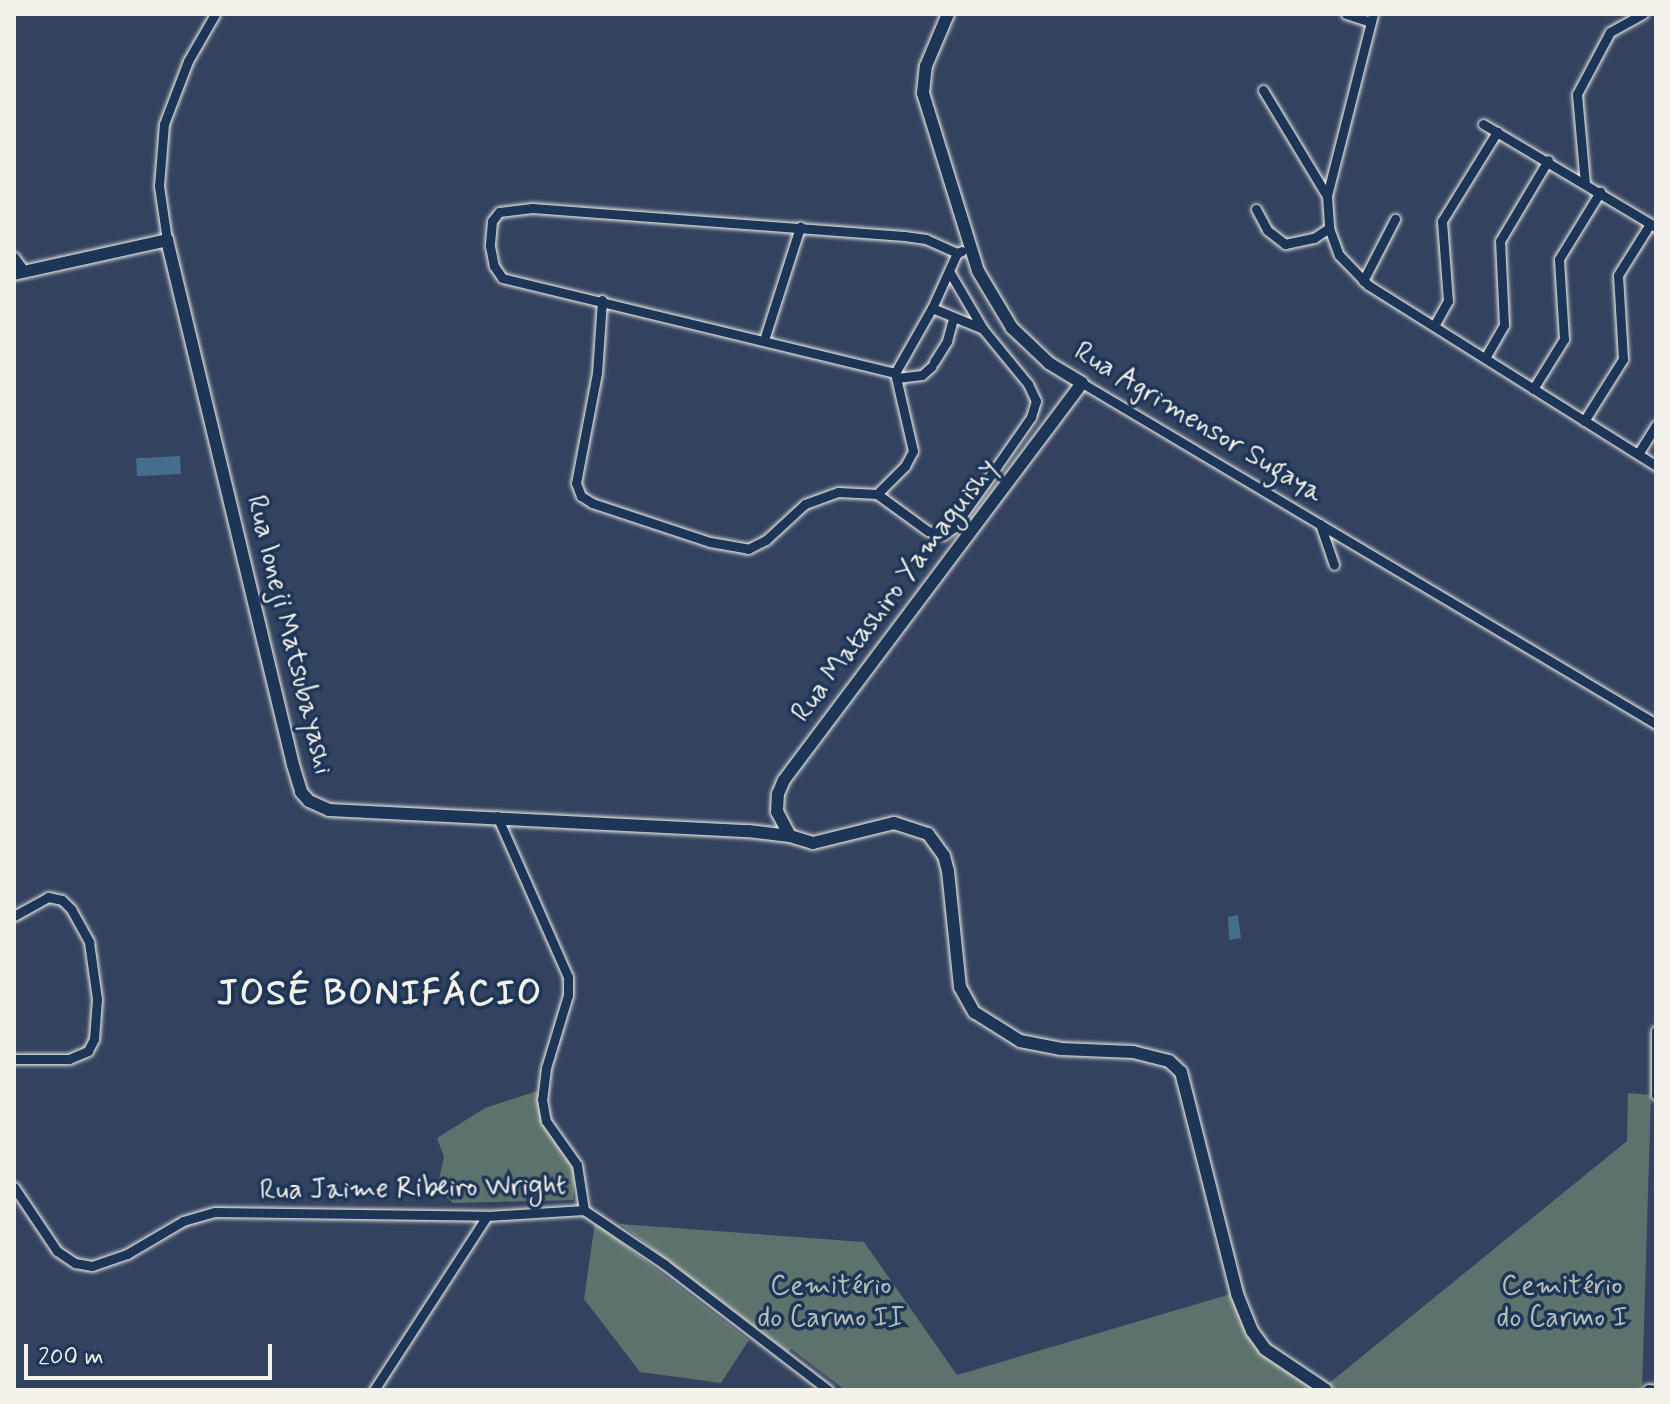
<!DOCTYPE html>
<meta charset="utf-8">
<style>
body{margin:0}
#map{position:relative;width:1670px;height:1404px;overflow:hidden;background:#32425f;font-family:Mynerve,sans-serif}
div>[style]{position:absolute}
.green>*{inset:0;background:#5e726d}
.water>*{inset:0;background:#456d8c;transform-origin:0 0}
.roads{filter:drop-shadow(0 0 2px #f4f1e8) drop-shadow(0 0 2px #f4f1e8)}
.street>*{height:9px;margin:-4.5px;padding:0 4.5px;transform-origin:4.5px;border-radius:4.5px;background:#1d3557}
.secondary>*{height:12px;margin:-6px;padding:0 6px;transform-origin:6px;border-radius:6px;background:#1d3557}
span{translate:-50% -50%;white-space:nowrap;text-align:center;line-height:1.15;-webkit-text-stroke:7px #1d3557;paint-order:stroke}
.street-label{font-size:28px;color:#f4f1e8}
.park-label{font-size:28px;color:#b8beb7}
.district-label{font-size:36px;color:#f4f1e8;font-weight:700;letter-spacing:2px}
.frame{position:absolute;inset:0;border:16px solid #f4f1e8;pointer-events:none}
.scale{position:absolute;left:24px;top:1344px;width:248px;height:36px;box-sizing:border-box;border:4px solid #f4f1e8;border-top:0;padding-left:10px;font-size:24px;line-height:28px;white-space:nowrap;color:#f4f1e8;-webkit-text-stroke:6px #1d3557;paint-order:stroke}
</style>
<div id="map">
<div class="green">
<div style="clip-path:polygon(537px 1091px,575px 1170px,573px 1200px,453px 1203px,437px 1188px,444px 1157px,437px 1138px,485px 1108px)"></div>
<div style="clip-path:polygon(1628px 1093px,1651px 1095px,1642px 1390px,1336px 1390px,1328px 1384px,1627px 1141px)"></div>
<div style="clip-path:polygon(595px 1222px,749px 1340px,721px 1383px,640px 1372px,584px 1299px)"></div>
<div style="clip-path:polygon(620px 1224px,864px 1242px,957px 1375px,1234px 1293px,1256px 1341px,1319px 1390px,845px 1390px,791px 1349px,788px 1352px,783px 1348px)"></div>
</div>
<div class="water">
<div style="left:180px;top:456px;width:18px;height:44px;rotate:87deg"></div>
<div style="clip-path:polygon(1238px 915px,1241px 938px,1229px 940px,1228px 917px)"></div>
</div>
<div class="roads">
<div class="street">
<div style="left:1346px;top:14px;width:26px;rotate:18deg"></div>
<div style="left:1373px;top:14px;width:188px;rotate:104.2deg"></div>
<div style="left:1327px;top:196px;width:32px;rotate:86deg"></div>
<div style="left:1329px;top:228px;width:29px;rotate:70deg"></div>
<div style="left:1339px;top:255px;width:42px;rotate:46deg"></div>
<div style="left:1368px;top:285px;width:340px;rotate:32.1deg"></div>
<div style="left:1263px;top:90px;width:124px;rotate:58.9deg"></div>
<div style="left:1483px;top:124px;width:201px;rotate:30.8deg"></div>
<div style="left:1585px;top:184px;width:90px;rotate:-95.1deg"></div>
<div style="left:1577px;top:94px;width:70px;rotate:-62deg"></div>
<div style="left:1610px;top:32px;width:38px;rotate:-29deg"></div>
<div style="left:1256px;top:209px;width:24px;rotate:62deg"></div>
<div style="left:1267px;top:230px;width:23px;rotate:38deg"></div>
<div style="left:1285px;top:244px;width:30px;rotate:-12deg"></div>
<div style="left:1314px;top:238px;width:18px;rotate:-34deg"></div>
<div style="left:167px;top:240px;width:55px;rotate:-98.4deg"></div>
<div style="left:159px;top:186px;width:62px;rotate:-85.4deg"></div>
<div style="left:164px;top:124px;width:67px;rotate:-69.1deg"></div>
<div style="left:188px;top:61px;width:54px;rotate:-60.1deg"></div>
<div style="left:957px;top:253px;width:34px;rotate:-156deg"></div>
<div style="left:926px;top:239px;width:22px;rotate:-172deg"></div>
<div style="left:904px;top:236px;width:373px;rotate:-175.7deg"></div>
<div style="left:532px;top:208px;width:33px;rotate:173deg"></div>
<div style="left:499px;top:212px;width:11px;rotate:128deg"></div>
<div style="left:492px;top:221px;width:25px;rotate:95deg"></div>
<div style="left:490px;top:246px;width:20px;rotate:79deg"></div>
<div style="left:494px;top:266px;width:14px;rotate:56deg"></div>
<div style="left:502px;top:278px;width:404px;rotate:13.6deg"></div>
<div style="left:895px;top:373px;width:75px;rotate:-60.4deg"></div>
<div style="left:932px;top:308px;width:60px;rotate:-65.6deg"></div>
<div style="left:957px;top:253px;width:5px;rotate:-22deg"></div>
<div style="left:14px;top:257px;width:17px;rotate:54deg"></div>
<div style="left:1363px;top:281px;width:70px;rotate:-62.7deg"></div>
<div style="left:602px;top:300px;width:73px;rotate:93.9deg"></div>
<div style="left:597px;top:373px;width:112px;rotate:100.8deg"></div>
<div style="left:576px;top:483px;width:14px;rotate:69deg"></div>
<div style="left:581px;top:496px;width:13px;rotate:32deg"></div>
<div style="left:592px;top:503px;width:124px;rotate:18.3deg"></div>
<div style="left:710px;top:542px;width:39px;rotate:10deg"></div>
<div style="left:748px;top:549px;width:20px;rotate:-27deg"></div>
<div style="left:766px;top:540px;width:53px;rotate:-42.7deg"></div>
<div style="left:805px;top:504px;width:35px;rotate:-20deg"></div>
<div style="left:838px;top:492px;width:39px;rotate:3deg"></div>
<div style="left:877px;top:494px;width:63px;rotate:36deg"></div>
<div style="left:928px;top:531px;width:16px;rotate:15deg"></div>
<div style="left:943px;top:535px;width:12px;rotate:-35deg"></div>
<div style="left:953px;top:528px;width:76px;rotate:-54.6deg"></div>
<div style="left:997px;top:466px;width:60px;rotate:-55.2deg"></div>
<div style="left:1031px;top:417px;width:17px;rotate:-73deg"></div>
<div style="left:1036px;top:401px;width:19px;rotate:-115deg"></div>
<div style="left:1028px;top:384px;width:71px;rotate:-129.3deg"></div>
<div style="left:983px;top:329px;width:67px;rotate:-120.4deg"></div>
<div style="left:932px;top:308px;width:55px;rotate:22.4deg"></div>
<div style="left:1434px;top:326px;width:29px;rotate:-61deg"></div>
<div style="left:1448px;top:301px;width:80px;rotate:-94.3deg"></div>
<div style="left:1442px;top:221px;width:105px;rotate:-58.3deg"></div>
<div style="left:764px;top:340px;width:119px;rotate:-72.3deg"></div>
<div style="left:1485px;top:358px;width:38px;rotate:-60deg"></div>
<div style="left:1504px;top:325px;width:84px;rotate:-92.7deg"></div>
<div style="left:1500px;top:241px;width:94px;rotate:-59.3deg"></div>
<div style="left:934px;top:362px;width:25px;rotate:-58deg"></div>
<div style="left:947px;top:341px;width:24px;rotate:-75deg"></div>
<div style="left:897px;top:378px;width:25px;rotate:-7deg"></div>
<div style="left:922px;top:375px;width:13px;rotate:-42deg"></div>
<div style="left:1082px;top:383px;width:668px;rotate:30.71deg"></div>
<div style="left:1533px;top:389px;width:59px;rotate:-58.2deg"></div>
<div style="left:1564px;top:339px;width:80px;rotate:-93.6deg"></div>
<div style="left:1559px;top:259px;width:79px;rotate:-58.5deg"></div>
<div style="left:1584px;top:421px;width:73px;rotate:-57.8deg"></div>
<div style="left:1623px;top:359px;width:84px;rotate:-93.4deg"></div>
<div style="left:1618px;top:275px;width:60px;rotate:-57.9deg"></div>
<div style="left:1638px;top:454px;width:34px;rotate:-58deg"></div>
<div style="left:877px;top:494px;width:40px;rotate:-45deg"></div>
<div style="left:905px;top:466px;width:17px;rotate:-62deg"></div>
<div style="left:913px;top:451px;width:80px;rotate:-103deg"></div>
<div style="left:1320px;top:524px;width:43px;rotate:71.1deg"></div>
<div style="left:497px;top:816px;width:176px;rotate:66.2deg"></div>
<div style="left:568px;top:977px;width:18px;rotate:90deg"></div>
<div style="left:568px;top:995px;width:76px;rotate:106.8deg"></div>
<div style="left:546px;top:1068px;width:31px;rotate:97deg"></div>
<div style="left:542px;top:1099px;width:22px;rotate:80deg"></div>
<div style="left:546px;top:1121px;width:54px;rotate:54.8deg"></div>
<div style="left:577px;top:1165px;width:46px;rotate:81.2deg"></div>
<div style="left:14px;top:916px;width:39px;rotate:-29deg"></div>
<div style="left:48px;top:897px;width:14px;rotate:12deg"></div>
<div style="left:62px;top:900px;width:13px;rotate:45deg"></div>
<div style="left:71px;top:909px;width:38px;rotate:61deg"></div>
<div style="left:89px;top:942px;width:58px;rotate:82deg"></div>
<div style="left:97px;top:999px;width:40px;rotate:94.3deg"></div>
<div style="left:94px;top:1039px;width:13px;rotate:117deg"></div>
<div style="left:88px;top:1051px;width:21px;rotate:157deg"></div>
<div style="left:69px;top:1059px;width:55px;rotate:180deg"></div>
<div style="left:1656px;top:1031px;width:64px;rotate:90deg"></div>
<div style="left:14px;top:1187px;width:77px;rotate:56.1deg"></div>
<div style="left:57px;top:1251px;width:22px;rotate:34deg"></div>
<div style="left:75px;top:1263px;width:17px;rotate:10deg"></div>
<div style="left:92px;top:1266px;width:37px;rotate:-19deg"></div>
<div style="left:127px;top:1254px;width:65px;rotate:-30.5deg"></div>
<div style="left:183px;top:1221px;width:33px;rotate:-16deg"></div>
<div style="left:215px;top:1212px;width:272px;rotate:0.8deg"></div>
<div style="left:487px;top:1216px;width:97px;rotate:-3.5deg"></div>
<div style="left:584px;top:1210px;width:97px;rotate:34deg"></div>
<div style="left:664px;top:1264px;width:207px;rotate:37.5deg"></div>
<div style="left:1648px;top:1389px;width:8px;rotate:7deg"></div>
<div style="left:374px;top:1390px;width:207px;rotate:-57deg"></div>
</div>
<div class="secondary">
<div style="left:14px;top:274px;width:157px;rotate:-12.5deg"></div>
<div style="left:167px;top:240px;width:540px;rotate:76.5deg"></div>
<div style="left:293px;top:765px;width:28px;rotate:73deg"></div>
<div style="left:301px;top:792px;width:12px;rotate:48deg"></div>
<div style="left:309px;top:801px;width:22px;rotate:24deg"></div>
<div style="left:329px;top:810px;width:420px;rotate:2.9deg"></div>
<div style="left:748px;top:831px;width:42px;rotate:6.8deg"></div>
<div style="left:790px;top:836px;width:24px;rotate:17deg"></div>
<div style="left:813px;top:843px;width:83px;rotate:-13.9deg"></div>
<div style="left:894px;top:823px;width:36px;rotate:18deg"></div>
<div style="left:928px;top:834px;width:27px;rotate:54deg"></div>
<div style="left:944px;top:856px;width:16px;rotate:75deg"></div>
<div style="left:948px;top:871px;width:117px;rotate:84.1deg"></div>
<div style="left:960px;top:987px;width:29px;rotate:61deg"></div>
<div style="left:974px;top:1012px;width:54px;rotate:32.2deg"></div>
<div style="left:1020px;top:1041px;width:42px;rotate:11deg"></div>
<div style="left:1061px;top:1049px;width:72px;rotate:2.4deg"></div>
<div style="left:1133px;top:1052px;width:37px;rotate:14deg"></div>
<div style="left:1169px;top:1061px;width:16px;rotate:43deg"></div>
<div style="left:1181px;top:1072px;width:229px;rotate:75.8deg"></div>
<div style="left:1237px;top:1294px;width:40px;rotate:68deg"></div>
<div style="left:1252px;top:1331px;width:22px;rotate:54deg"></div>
<div style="left:1265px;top:1349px;width:73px;rotate:33.9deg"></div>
<div style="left:790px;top:836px;width:27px;rotate:-118deg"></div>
<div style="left:777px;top:812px;width:18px;rotate:-87deg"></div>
<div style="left:778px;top:794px;width:15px;rotate:-67deg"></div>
<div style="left:784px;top:780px;width:496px;rotate:-53.1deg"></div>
<div style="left:1082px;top:383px;width:39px;rotate:-149deg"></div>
<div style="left:1049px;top:363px;width:51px;rotate:-136.6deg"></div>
<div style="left:1012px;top:328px;width:66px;rotate:-120.8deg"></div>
<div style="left:978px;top:271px;width:186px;rotate:-107.2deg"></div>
<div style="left:923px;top:93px;width:27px;rotate:-84deg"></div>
<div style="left:926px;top:66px;width:56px;rotate:-67.1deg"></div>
</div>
</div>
<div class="street-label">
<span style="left:1198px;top:423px;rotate:31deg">Rua Agrimensor Sugaya</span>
<span style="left:895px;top:591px;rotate:-53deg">Rua Matashiro Yamaguishy</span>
<span style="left:289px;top:635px;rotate:76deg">Rua Ioneji Matsubayashi</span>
<span style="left:413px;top:1189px;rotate:-1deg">Rua Jaime Ribeiro Wright</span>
</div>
<div class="park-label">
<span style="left:831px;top:1303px">Cemitério<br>do Carmo II</span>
<span style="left:1562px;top:1303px">Cemitério<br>do Carmo I</span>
</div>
<div class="district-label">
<span style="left:380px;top:995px">JOSÉ BONIFÁCIO</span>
</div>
<div class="frame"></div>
<div class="scale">200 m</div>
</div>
